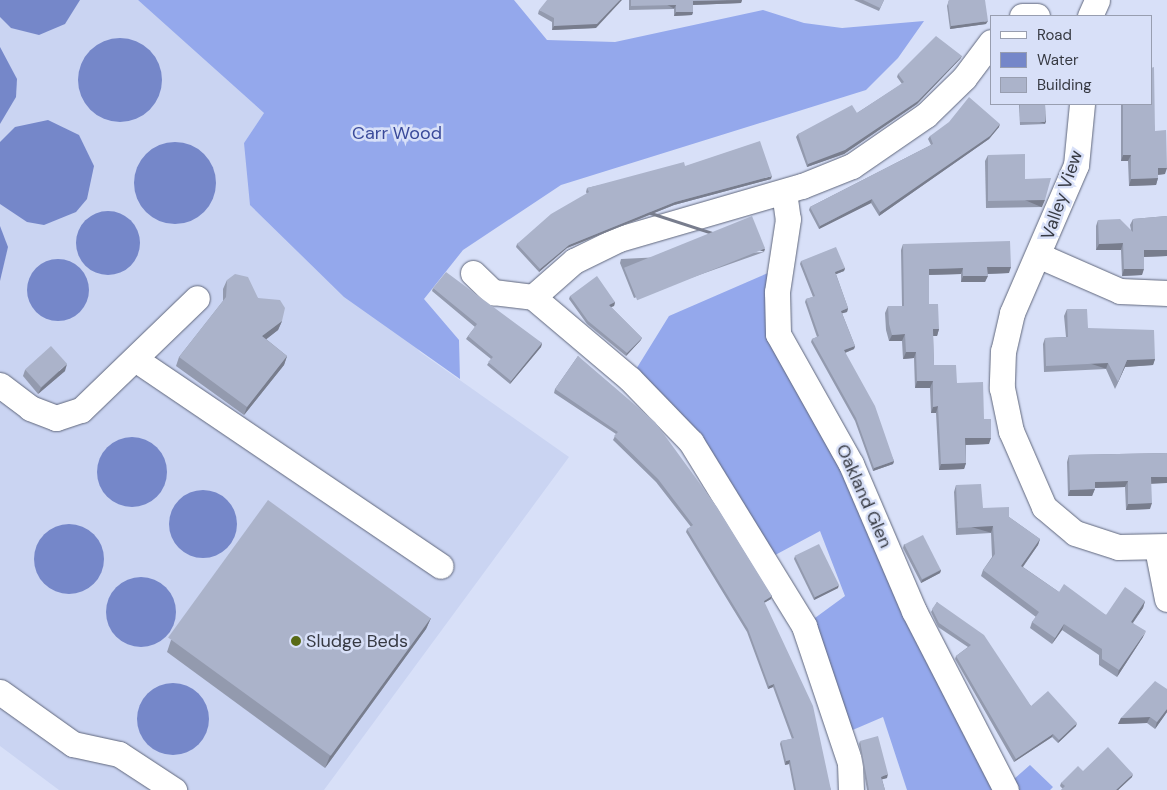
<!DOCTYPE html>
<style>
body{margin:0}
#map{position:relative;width:1167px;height:790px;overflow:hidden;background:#d8e0f8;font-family:"DM Sans",sans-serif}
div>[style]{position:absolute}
.built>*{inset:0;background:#cad4f2}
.forest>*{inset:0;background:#94a8ec}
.water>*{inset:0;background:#7587c9}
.round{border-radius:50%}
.roads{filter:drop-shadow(0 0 1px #60677c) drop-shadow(0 0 1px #60677c)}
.minor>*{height:25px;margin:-12.5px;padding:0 12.5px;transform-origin:12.5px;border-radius:12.5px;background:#fff}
.wall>*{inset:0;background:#939aae}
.shaded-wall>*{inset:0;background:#787d8d;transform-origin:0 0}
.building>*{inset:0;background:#abb3ca;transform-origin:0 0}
.dots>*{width:14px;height:14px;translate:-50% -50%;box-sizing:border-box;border:2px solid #d8e0f8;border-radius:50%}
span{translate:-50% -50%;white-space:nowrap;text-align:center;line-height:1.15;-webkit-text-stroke:5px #d8e0f8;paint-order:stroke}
.park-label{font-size:18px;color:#3a4a9a}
.street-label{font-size:18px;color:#373a43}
.poi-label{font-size:18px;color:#373a43}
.left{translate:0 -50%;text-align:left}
.legend{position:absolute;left:990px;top:15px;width:162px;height:90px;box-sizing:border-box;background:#d8e0f8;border:1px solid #989eb0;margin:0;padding:6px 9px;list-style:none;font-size:15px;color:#373a43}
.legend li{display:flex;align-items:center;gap:10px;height:25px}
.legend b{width:25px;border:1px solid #989eb0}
</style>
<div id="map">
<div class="built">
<div style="clip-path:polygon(0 0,138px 0,146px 6px,264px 113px,244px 143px,420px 352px,569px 457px,324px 790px,59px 790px,0 746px)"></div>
</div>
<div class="forest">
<div style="clip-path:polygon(138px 0,514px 0,547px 40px,615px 42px,763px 10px,804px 23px,842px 28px,924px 21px,898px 58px,866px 90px,561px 185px,463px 250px,424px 299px,459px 340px,460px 379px,344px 297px,250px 205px,244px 143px,264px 113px)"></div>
<div style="clip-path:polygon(768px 273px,778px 334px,1005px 787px,1030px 765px,1053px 787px,1050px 790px,907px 790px,883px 717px,841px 735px,804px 626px,845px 596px,820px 531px,764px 561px,630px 379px,669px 316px)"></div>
</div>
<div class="water">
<div style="clip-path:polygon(0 0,80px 0,65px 24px,39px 35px,11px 28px,0 17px)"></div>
<div class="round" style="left:78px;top:38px;width:84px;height:84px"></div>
<div style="clip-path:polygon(0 47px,17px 79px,16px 97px,0 124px)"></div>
<div style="clip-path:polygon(48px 120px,79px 135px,94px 166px,87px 199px,76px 212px,44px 225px,27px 222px,0 204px,0 142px,15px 127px)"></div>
<div class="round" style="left:134px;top:142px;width:82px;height:82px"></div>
<div class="round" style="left:76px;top:211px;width:64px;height:64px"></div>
<div style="clip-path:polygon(0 226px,8px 247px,0 281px)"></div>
<div class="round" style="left:27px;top:259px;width:62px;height:62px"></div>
<div class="round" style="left:97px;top:437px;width:70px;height:70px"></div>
<div class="round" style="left:169px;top:490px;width:68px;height:68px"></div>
<div class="round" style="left:34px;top:524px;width:70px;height:70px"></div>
<div class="round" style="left:106px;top:577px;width:70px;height:70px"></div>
<div class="round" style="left:137px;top:683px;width:72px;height:72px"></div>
</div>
<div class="roads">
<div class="minor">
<div style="left:1022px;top:16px;width:15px"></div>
<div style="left:1090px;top:16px;width:17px;rotate:-66deg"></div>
<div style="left:1082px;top:104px;width:61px;rotate:95.6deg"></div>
<div style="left:1076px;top:165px;width:161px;rotate:113.4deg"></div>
<div style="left:1012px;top:313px;width:39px;rotate:103deg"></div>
<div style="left:1003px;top:351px;width:37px;rotate:92deg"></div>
<div style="left:1002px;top:388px;width:44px;rotate:78.2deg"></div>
<div style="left:1011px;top:431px;width:83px;rotate:66.5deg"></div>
<div style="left:1044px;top:507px;width:40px;rotate:40deg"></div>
<div style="left:1075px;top:533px;width:45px;rotate:18deg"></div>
<div style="left:1118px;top:547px;width:49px;rotate:-1.2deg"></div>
<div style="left:784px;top:192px;width:27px;rotate:82deg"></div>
<div style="left:788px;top:219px;width:74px;rotate:98.6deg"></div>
<div style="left:777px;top:292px;width:42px;rotate:88.6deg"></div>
<div style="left:778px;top:334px;width:149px;rotate:60.7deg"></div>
<div style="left:851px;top:464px;width:160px;rotate:66.8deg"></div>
<div style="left:914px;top:611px;width:201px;rotate:62.8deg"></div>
<div style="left:1040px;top:256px;width:87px;rotate:23.6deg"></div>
<div style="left:1120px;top:291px;width:47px;rotate:2.4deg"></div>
<div style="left:473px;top:273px;width:28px;rotate:44deg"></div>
<div style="left:493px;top:292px;width:40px;rotate:7.1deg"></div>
<div style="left:533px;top:297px;width:127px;rotate:40.2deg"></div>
<div style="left:630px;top:379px;width:88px;rotate:45.9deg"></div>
<div style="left:691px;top:442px;width:216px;rotate:58.4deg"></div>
<div style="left:804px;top:626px;width:145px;rotate:71.4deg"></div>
<div style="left:850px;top:763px;width:27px;rotate:88deg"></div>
<div style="left:533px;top:297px;width:55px;rotate:-41.3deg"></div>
<div style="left:574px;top:261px;width:50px;rotate:-26.1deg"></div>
<div style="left:619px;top:239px;width:191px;rotate:-16.2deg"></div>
<div style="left:802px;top:186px;width:54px;rotate:-21.8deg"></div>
<div style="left:852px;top:166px;width:90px;rotate:-34.6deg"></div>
<div style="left:926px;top:115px;width:53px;rotate:-44.2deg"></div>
<div style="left:964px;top:78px;width:45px;rotate:-53.1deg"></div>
<div style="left:135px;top:359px;width:369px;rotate:34.1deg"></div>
<div style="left:0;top:385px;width:38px;rotate:37deg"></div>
<div style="left:30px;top:408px;width:28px;rotate:21deg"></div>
<div style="left:56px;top:418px;width:26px;rotate:-18deg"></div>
<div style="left:81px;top:410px;width:161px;rotate:-44deg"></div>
<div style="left:1157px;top:548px;width:52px;rotate:78.9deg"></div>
<div style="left:0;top:692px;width:90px;rotate:35.5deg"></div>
<div style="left:73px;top:744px;width:47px;rotate:12.3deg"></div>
<div style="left:119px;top:754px;width:66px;rotate:33.2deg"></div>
</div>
</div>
<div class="wall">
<div style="clip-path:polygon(629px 0,742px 0,741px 3px,693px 5px,693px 12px,692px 15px,674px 16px,674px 9px,629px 10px)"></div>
<div style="clip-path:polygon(854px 0,884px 0,879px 11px)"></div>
<div style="clip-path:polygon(949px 0,968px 0,986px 24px,950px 29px,947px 6px)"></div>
<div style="clip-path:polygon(539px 10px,596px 28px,552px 30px,552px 22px,538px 14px)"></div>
<div style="clip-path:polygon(962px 56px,960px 59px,917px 104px,844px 154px,807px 167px,796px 137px,798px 134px,857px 113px,902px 84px,897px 77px,898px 74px)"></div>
<div style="clip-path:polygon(1019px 104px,1045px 104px,1046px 121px,1045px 124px,1020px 125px)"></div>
<div style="clip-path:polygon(1121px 104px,1151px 104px,1155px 131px,1165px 174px,1158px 175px,1158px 178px,1156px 185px,1129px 186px,1128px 161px,1121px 161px)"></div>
<div style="clip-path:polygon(999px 127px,989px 139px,879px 216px,871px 203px,819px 229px,809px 210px,810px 207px,931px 145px,928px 139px,930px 136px)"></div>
<div style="clip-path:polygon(988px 155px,1025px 179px,1042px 207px,986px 208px,985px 161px)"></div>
<div style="clip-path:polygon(685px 166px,771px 179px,674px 205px,567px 248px,539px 272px,516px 247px,517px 244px,587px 194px,586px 192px,587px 188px)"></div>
<div style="clip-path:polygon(1167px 216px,1167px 256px,1144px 257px,1142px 275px,1122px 276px,1121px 250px,1096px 250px,1096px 226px,1098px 220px,1131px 230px,1130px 225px,1133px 219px)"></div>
<div style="clip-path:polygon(903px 244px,1009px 273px,988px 274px,985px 282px,961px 282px,961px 274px,929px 275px,929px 304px,939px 329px,937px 336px,933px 336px,934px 365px,957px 383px,984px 419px,989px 444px,966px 445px,966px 463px,964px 469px,939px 470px,936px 413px,931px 413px,930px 388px,915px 388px,914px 358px,903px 359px,902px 341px,889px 341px,886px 330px,885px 313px,888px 306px,902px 306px,901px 250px)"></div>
<div style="clip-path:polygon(764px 252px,634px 298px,620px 263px,621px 259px)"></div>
<div style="clip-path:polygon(801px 261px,845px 268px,844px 271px,836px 274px,848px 308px,847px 312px,842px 313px,855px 346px,854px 349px,845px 353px,894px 461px,893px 464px,873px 471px,855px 421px,811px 342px,812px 339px,817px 337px,805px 302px,806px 299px,813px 297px,800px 264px)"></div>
<div style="clip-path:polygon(227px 280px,258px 298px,282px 321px,278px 330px,266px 339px,287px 356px,284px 365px,244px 415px,176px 366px,179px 357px,223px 301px,223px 289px)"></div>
<div style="clip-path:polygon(433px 288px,542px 343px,541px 347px,510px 384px,487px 365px,491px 359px,466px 339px,468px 336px,475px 327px,432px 291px)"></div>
<div style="clip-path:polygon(570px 296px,615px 302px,614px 306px,611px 307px,642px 338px,640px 341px,626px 356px,587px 324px,569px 299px)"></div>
<div style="clip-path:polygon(1067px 309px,1088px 328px,1155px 359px,1153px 365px,1125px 367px,1115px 389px,1106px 369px,1044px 372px,1043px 344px,1045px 338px,1066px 337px,1064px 316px)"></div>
<div style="clip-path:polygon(578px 356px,772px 596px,771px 599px,764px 603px,831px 790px,794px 790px,789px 764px,785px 765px,780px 744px,781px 741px,792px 739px,773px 687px,768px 689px,747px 632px,686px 532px,687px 529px,691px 527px,656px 482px,613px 440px,616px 434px,554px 393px,555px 389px)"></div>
<div style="clip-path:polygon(25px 370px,65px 371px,38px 394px,23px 376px)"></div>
<div style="clip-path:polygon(1167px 453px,1167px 483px,1151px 483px,1150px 509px,1126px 510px,1125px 487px,1095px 488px,1092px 496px,1068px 496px,1067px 462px,1069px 455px)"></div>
<div style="clip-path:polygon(956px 485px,983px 508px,1009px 517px,1040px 539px,1038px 545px,1023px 567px,1059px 592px,1106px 615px,1145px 601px,1143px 608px,1133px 623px,1143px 637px,1117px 677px,1099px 665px,1099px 655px,1062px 630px,1052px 644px,1030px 628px,1032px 622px,1036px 617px,981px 576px,983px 570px,992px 557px,991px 533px,956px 535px,954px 492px)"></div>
<div style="clip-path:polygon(904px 544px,941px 570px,940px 573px,921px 583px,903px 548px)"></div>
<div style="clip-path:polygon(795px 556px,838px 588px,814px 600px,794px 559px)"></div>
<div style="clip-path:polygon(937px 602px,1031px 706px,1076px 726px,1058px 743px,1052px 737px,1014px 762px,955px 659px,956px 656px,968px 647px,938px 627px,931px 612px)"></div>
<div style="clip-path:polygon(431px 618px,426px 629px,325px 768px,167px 652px,171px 640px)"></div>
<div style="clip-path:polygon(1167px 689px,1167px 712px,1155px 729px,1147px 723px,1118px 724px,1121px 718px)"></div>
<div style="clip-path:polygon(860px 741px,887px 778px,882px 779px,885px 790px,867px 790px,859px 744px)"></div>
<div style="clip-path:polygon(1083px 771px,1132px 777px,1118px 790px,1061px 790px,1063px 789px,1060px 786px,1061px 783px)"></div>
</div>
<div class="shaded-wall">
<div style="clip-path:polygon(620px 0,622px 0,596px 28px,552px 30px,554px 26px)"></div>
<div style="clip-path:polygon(742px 0,741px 3px,692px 5px,693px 1px)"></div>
<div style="left:676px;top:5px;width:4px;height:45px;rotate:117deg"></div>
<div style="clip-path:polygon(676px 12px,693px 12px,692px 15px,674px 16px)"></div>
<div style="clip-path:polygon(988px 21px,986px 24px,950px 29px,951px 26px)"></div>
<div style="clip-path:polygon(962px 56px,960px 59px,917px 104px,844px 154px,807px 167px,808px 164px)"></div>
<div style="left:1046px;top:121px;width:3px;height:25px;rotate:108deg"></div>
<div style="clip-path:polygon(1000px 124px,999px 127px,989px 139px,879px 216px,880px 212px)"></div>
<div style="clip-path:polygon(1123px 155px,1131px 155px,1128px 161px,1121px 161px)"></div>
<div style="clip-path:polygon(1158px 168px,1167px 168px,1165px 174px,1155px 175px)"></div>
<div style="clip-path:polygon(772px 176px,771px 179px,674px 205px,567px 248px,539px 272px,540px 269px,569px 245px,675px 202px)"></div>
<div style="clip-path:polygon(1158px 178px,1156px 185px,1129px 186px,1131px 179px)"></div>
<div style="clip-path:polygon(872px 199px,871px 203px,819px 229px,820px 226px)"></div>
<div style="left:1045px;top:200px;width:8px;height:57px;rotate:113deg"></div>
<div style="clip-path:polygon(1123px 243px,1121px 250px,1096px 250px,1099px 244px)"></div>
<div style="left:765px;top:249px;width:3px;height:138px;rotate:108deg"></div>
<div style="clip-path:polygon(1144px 250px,1167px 250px,1167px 256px,1142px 257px)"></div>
<div style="clip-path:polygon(987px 267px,1011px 267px,1009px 273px,985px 274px)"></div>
<div style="clip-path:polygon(845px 268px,844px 271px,834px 275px,835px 272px)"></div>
<div style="clip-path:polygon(963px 268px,961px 274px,926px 275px,929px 269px)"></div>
<div style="clip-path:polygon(1124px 269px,1144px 269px,1142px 275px,1122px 276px)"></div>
<div style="clip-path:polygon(963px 276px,988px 276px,985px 282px,961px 282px)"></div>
<div style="clip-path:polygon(615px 302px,614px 306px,608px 308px,609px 305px)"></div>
<div style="clip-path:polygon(848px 308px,847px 312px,840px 314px,841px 311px)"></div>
<div style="clip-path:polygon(282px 321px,278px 330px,259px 345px,262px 336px)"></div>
<div style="clip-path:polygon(933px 329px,939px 329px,937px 336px,930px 336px)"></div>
<div style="clip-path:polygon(905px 334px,902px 341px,889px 341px,892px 335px)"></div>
<div style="clip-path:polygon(642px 338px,640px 341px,626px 356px,627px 353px)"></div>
<div style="clip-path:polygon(542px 343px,541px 347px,510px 384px,511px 381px)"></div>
<div style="clip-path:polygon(855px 346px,854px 349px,842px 354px,844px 350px)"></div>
<div style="clip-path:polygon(906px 352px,916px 352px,914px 358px,903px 359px)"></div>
<div style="clip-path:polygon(287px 356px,284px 365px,244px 415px,247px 407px)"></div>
<div style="clip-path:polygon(1155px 359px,1153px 365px,1125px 367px,1115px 389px,1127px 360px)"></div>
<div style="left:1108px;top:363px;width:6px;height:62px;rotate:108deg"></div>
<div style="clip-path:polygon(67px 364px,65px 371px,38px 394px,41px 388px)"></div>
<div style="clip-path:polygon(917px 381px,933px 381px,930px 388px,915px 388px)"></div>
<div style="clip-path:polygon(938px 406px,936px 413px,931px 413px,933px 407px)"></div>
<div style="clip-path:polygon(965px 438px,991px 438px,989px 444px,963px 445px)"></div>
<div style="clip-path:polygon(894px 461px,893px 464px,873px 471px,874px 468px)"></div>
<div style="clip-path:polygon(966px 463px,964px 469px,939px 470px,941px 464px)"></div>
<div style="clip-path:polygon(1151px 477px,1167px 477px,1167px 483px,1149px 484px)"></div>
<div style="clip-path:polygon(1128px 481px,1125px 487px,1092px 488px,1095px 482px)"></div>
<div style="clip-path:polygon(1095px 489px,1092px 496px,1068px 496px,1070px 490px)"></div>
<div style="clip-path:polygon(1152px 503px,1150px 509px,1126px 510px,1128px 504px)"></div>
<div style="left:993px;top:526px;width:7px;height:35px;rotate:106deg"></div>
<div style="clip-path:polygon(1040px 539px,1038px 545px,1019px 572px,1021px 566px)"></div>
<div style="clip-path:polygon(941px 570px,940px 573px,921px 583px,922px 580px)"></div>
<div style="clip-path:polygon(839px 585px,838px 588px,814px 600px,815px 597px)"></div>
<div style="clip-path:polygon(772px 596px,771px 599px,762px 604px,764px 601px)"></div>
<div style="clip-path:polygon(1145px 601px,1143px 608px,1129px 628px,1131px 622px)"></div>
<div style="clip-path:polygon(431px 618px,426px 629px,325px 768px,330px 756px)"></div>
<div style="clip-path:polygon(1064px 624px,1062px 630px,1052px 644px,1055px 638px)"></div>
<div style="clip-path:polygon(1146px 631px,1143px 637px,1117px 677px,1119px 670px)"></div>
<div style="clip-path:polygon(774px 684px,773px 687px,768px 689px,769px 686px)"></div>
<div style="clip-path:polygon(1167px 709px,1167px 712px,1155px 729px,1157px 722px)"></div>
<div style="clip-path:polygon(1150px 717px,1147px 723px,1118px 724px,1121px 718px)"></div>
<div style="clip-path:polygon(1077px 723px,1076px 726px,1058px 743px,1059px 740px)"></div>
<div style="clip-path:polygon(1053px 734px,1052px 737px,1014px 762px,1016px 759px)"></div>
<div style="clip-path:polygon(790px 760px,789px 764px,785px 765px,786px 761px)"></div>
<div style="clip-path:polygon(888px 774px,887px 778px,880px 780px,881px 777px)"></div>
<div style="clip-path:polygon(1133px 774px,1132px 777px,1118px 790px,1116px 790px)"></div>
</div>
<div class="building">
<div style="clip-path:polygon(547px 0,620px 0,597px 24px,554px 26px,554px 18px,539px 10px)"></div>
<div style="clip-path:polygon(631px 0,727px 0,693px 1px,693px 12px,676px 12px,676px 5px,631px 6px)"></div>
<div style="clip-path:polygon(863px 0,884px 0,880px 8px)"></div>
<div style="clip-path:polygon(949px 0,985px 0,988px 21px,951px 26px,948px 3px)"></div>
<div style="clip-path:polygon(936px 36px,962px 56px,918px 101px,845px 150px,808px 164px,798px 134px,852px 105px,857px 113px,904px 82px,898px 74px)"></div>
<div style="clip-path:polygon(1154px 67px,1155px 131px,1166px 130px,1167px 168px,1158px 168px,1158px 178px,1131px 179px,1131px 155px,1123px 155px,1123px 104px,1151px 104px,1151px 68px)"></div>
<div style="clip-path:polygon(969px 97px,1000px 124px,990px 136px,880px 212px,872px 199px,820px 226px,810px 207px,933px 144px,930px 136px,949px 122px)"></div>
<div style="left:1020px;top:104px;width:25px;height:18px"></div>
<div style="clip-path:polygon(760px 141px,772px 176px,675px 202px,569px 245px,540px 269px,517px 244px,551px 214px,589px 192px,587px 188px,684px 162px,685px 166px)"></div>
<div style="clip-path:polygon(1025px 154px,1025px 179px,1051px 178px,1045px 200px,988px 201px,988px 155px)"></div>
<div style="left:752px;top:216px;width:35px;height:138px;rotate:68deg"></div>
<div style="clip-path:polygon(1167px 216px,1167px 250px,1144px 250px,1144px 269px,1124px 269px,1123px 243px,1099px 244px,1098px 220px,1120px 219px,1133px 232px,1133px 219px)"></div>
<div style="clip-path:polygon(1010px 241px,1011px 267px,987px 267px,988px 276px,963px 276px,963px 268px,929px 269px,929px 304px,938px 304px,939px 329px,933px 329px,934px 365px,956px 365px,957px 383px,983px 382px,984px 419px,991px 419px,991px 438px,965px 438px,966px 463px,941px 464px,938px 406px,933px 407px,933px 381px,917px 381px,916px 352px,906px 352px,905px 334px,892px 335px,889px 324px,888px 306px,904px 306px,903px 244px)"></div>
<div style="clip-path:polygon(836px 247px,845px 268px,835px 272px,848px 308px,841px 311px,855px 346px,844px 350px,875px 406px,894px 461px,874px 468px,856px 418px,812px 339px,819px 336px,806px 299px,815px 296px,801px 261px)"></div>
<div style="clip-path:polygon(446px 272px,542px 343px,511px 381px,488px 362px,493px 357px,468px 336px,477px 324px,433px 288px)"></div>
<div style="clip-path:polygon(235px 274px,248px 277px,258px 298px,280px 300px,285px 308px,282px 321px,262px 336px,287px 356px,247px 407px,179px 357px,226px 297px,227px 280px)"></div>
<div style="clip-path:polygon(597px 276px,615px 302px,609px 305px,642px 338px,627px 353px,588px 321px,570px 296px)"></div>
<div style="clip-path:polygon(1067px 309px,1087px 309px,1088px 328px,1154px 330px,1155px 359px,1127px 360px,1118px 382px,1108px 363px,1046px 366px,1045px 338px,1068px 337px)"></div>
<div style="left:51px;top:346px;width:24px;height:35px;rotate:48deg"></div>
<div style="clip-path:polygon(578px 356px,655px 422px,717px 507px,772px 596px,764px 601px,813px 706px,831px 790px,796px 790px,790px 760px,786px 761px,781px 741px,794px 738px,774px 684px,769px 686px,748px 629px,687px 529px,693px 525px,658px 479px,614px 436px,618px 432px,555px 389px)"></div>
<div style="clip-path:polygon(1167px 453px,1167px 477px,1151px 477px,1152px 503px,1128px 504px,1128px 481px,1095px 482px,1095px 489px,1070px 490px,1069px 455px)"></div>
<div style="clip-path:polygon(981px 484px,983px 508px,1009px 507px,1009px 517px,1040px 539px,1021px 566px,1059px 592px,1064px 584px,1106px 615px,1125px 587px,1145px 601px,1131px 622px,1146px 631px,1119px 670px,1102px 659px,1102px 649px,1064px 624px,1055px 638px,1032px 622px,1039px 612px,983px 570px,995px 554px,993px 526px,958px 528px,956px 485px)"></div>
<div style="left:268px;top:500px;width:201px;height:170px;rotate:36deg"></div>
<div style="left:923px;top:535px;width:39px;height:21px;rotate:63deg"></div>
<div style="left:819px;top:544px;width:46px;height:27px;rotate:64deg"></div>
<div style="clip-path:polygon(937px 602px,984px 635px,1031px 706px,1048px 691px,1077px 723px,1059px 740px,1053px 734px,1016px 759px,956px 656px,971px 645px,939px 623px,932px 609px)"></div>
<div style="clip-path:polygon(1155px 681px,1167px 689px,1167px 709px,1157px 722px,1150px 717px,1121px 718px)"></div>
<div style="clip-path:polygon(878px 736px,888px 774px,881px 777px,885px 790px,869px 790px,860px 741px)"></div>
<div style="clip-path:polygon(1108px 747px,1133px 774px,1116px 790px,1061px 790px,1065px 786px,1061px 783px,1078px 766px,1083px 771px)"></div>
</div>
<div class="dots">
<div style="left:296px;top:641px;background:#586a16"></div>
</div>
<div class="park-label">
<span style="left:397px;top:133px">Carr Wood</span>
</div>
<div class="street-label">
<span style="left:1062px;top:195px;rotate:-71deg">Valley View</span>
<span style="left:864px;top:496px;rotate:66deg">Oakland Glen</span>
</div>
<div class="poi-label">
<span class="left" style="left:306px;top:641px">Sludge Beds</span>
</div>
<ul class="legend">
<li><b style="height:6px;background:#fff"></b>Road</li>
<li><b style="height:14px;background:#7587c9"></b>Water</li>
<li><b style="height:14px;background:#abb3ca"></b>Building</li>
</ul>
</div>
